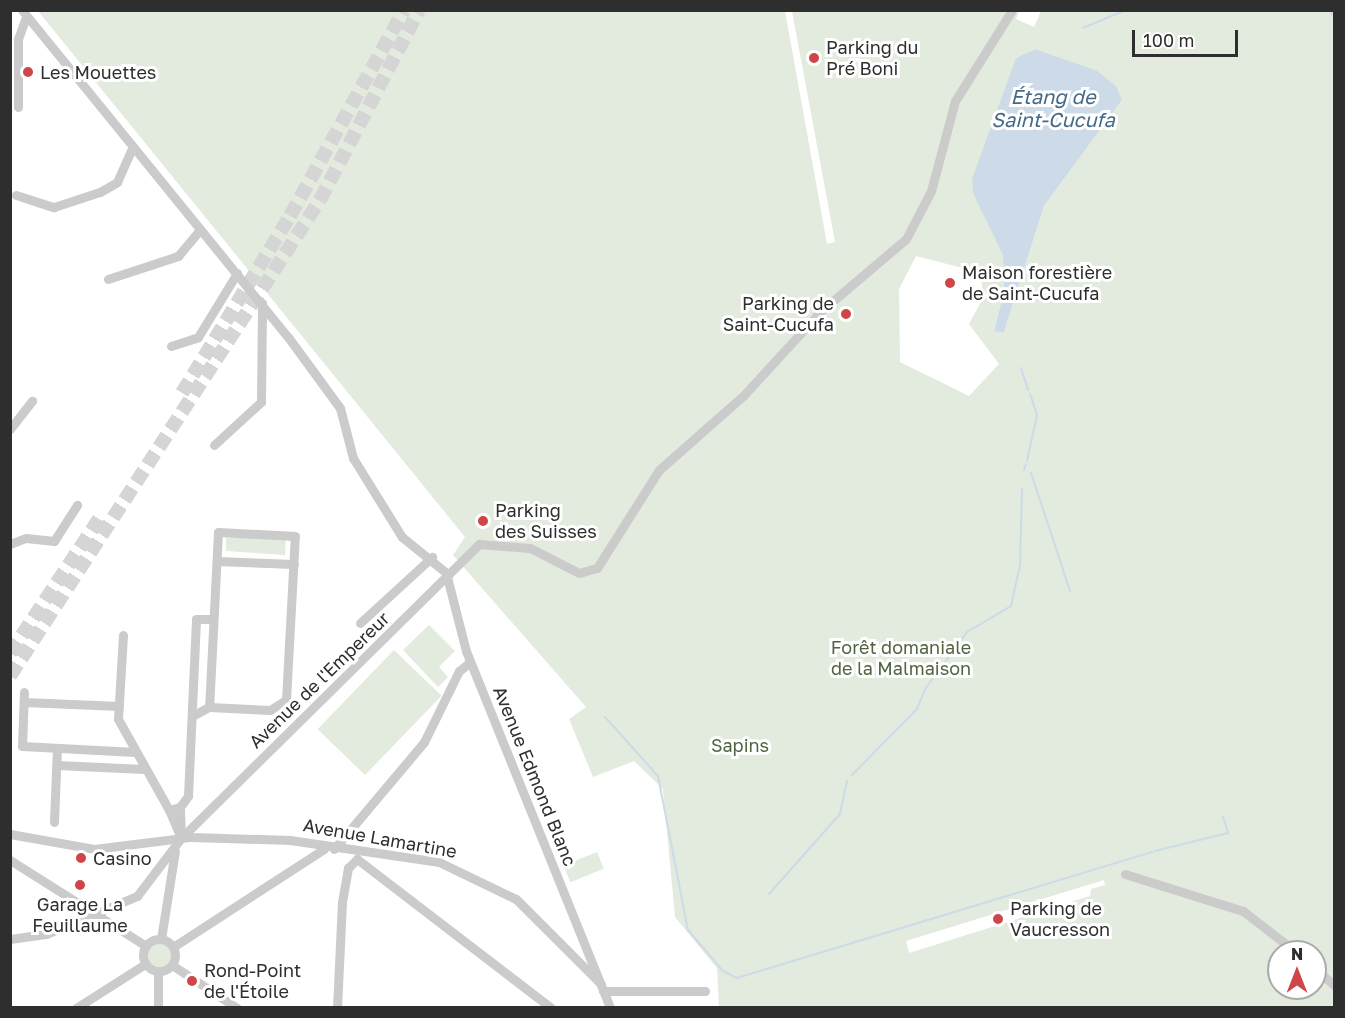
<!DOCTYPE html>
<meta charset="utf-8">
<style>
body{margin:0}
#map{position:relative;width:1345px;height:1018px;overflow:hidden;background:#fff;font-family:"Golos Text",sans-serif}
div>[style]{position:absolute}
.green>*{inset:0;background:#e3eade;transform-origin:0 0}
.round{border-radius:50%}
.water>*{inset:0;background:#ccdbe7}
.stream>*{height:2px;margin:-1px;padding:0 1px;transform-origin:1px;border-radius:1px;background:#ccdbe7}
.highway-tunnel>*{height:14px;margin-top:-7px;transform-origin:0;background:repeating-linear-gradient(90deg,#d5d5d5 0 14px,transparent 0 21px)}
.minor>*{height:9px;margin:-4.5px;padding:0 4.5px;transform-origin:4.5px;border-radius:4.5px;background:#cbcbcb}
.minor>.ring{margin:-4.5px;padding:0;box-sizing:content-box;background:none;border:9px solid #cbcbcb;border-radius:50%}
.dots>*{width:16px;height:16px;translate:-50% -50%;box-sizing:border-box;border:3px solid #fff;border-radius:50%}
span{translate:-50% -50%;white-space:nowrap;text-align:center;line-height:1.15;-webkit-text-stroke:6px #fff;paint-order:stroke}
.poi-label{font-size:18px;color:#2e2e2e}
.left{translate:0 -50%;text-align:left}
.right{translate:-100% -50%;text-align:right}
.park-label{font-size:18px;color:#506441}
.street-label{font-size:18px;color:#2e2e2e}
.water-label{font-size:20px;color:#466a86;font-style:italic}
.frame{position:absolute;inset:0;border:12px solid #2e2e2e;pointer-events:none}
.north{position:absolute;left:1267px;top:940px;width:60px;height:60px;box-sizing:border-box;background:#fff;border:2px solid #ababab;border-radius:50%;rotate:0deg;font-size:16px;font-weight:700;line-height:24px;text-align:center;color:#2e2e2e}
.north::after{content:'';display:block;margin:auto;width:21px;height:27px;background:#cf4649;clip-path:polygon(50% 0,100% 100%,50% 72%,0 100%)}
.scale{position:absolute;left:1132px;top:30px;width:106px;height:27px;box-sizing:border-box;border:3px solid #2e2e2e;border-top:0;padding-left:8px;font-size:18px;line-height:21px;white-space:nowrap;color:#2e2e2e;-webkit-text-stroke:4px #fff;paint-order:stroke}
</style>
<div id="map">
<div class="green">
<div style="clip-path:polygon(evenodd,38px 11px,785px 11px,827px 244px,835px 242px,792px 11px,1019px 11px,1016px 19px,1034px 27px,1041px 11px,1334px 11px,1334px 1007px,719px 1007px,717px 968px,675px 917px,663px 789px,634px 761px,593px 777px,569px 719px,586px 707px,453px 555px,465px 537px,38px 11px,1035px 49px,1096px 70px,1122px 100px,1044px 206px,1004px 332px,994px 330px,1004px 291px,1003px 255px,989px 218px,1016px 58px,1035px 49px,38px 11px,916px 256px,982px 273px,982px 300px,969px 324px,999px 364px,969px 396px,900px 362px,899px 289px,916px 256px,38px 11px,1104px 880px,1105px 885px,1091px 889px,1090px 896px,909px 953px,906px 941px,1104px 880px,38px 11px,1279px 952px,1315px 952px,1315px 988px,1279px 988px,1279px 952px)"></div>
<div style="clip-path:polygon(286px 537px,285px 555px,226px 551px,226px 538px,221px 538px)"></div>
<div style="clip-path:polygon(429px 625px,455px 651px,439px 667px,448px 677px,438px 687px,403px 650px)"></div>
<div style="left:394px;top:650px;width:66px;height:110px;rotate:44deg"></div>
<div style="left:597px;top:852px;width:18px;height:36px;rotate:68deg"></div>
<div class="round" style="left:146px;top:942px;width:26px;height:26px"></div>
</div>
<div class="water">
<div style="clip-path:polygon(1035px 49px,1096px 70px,1116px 86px,1122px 100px,1044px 206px,1004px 332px,999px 332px,994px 331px,1004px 291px,1003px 255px,973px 193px,972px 179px,1016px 58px)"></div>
</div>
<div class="stream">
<div style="left:1330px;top:10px;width:5px;rotate:68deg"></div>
<div style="left:1083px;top:28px;width:47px;rotate:-22.7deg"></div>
<div style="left:1021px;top:368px;width:23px;rotate:72deg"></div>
<div style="left:1027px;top:461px;width:47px;rotate:-77.7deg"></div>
<div style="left:1037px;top:415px;width:22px;rotate:-108deg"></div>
<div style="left:1024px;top:470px;width:6px;rotate:-72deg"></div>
<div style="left:1031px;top:473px;width:124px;rotate:71.7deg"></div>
<div style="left:605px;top:717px;width:79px;rotate:48.1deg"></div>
<div style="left:658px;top:776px;width:157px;rotate:79deg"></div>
<div style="left:688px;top:930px;width:54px;rotate:49.5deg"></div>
<div style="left:723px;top:971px;width:16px;rotate:27deg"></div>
<div style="left:737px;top:978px;width:434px;rotate:-16.9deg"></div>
<div style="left:852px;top:775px;width:93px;rotate:-45.4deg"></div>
<div style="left:917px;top:709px;width:22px;rotate:-68deg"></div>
<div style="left:925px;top:689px;width:71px;rotate:-53.6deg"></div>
<div style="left:967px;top:632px;width:51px;rotate:-30.6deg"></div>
<div style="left:1011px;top:606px;width:42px;rotate:-77.6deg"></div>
<div style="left:1020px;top:565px;width:76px;rotate:-88.5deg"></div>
<div style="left:1155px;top:851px;width:75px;rotate:-13.9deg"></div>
<div style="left:1228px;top:833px;width:17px;rotate:-107deg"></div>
<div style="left:769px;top:894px;width:107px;rotate:-48.4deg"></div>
<div style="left:840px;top:814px;width:34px;rotate:-78deg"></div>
</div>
<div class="highway-tunnel">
<div style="left:182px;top:393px;width:207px;rotate:-58.6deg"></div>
<div style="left:290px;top:216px;width:235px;rotate:-61deg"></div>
<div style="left:10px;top:653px;width:161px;rotate:-56.4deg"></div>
<div style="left:10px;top:676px;width:568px;rotate:-56.93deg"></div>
<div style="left:320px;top:200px;width:214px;rotate:-62.5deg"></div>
</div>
<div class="minor">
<div style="left:22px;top:10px;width:422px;rotate:50.9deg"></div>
<div style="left:288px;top:337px;width:88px;rotate:53.8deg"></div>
<div style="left:340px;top:408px;width:52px;rotate:75.4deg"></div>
<div style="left:353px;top:458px;width:93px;rotate:58.2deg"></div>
<div style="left:402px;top:537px;width:60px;rotate:39deg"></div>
<div style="left:18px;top:107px;width:68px;rotate:-90deg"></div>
<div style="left:18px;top:39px;width:23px;rotate:-70deg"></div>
<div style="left:16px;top:195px;width:40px;rotate:18deg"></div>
<div style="left:54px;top:207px;width:48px;rotate:-18.1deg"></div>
<div style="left:100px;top:192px;width:20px;rotate:-30deg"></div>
<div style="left:117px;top:182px;width:36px;rotate:-66deg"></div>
<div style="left:108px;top:279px;width:74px;rotate:-18.2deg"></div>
<div style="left:178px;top:256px;width:34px;rotate:-50deg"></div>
<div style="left:171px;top:346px;width:28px;rotate:-18deg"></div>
<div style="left:198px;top:337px;width:75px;rotate:-58.6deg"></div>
<div style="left:10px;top:429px;width:36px;rotate:-52deg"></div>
<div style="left:214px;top:445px;width:64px;rotate:-42.5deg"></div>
<div style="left:261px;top:402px;width:99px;rotate:-89.4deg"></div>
<div style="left:10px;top:544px;width:17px;rotate:-21deg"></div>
<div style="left:26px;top:538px;width:28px;rotate:6deg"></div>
<div style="left:54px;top:541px;width:43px;rotate:-57.4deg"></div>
<div style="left:217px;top:561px;width:77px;rotate:2.2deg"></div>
<div style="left:447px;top:577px;width:76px;rotate:75.6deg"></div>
<div style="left:466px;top:651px;width:385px;rotate:68deg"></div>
<div style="left:360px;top:623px;width:98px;rotate:-42.5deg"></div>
<div style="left:123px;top:635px;width:84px;rotate:93.4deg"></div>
<div style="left:118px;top:719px;width:104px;rotate:60.7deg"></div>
<div style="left:24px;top:692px;width:54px;rotate:92.1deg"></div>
<div style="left:22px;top:746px;width:113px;rotate:3deg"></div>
<div style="left:24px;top:702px;width:95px;rotate:2.4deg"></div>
<div style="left:192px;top:716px;width:19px;rotate:-28deg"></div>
<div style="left:209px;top:707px;width:61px;rotate:2.8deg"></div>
<div style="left:270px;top:710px;width:19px;rotate:-32deg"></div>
<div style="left:286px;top:700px;width:164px;rotate:-86.9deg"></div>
<div style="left:295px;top:536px;width:77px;rotate:-177deg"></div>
<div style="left:218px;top:532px;width:175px;rotate:92.9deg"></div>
<div style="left:57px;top:765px;width:87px;rotate:2.6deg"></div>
<div style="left:54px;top:822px;width:74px;rotate:-87.7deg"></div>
<div style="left:10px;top:834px;width:85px;rotate:10.1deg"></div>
<div style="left:94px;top:849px;width:98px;rotate:-7.1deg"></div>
<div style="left:191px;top:837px;width:99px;rotate:1.7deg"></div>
<div style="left:290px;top:840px;width:151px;rotate:8.4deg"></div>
<div style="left:439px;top:862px;width:85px;rotate:25.7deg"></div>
<div style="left:516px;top:899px;width:120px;rotate:45deg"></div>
<div style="left:181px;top:838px;width:419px;rotate:-44.6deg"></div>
<div style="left:479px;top:544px;width:51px;rotate:4.5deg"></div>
<div style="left:530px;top:548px;width:55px;rotate:27deg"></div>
<div style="left:579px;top:573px;width:19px;rotate:-16deg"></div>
<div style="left:597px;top:568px;width:116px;rotate:-57.7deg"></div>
<div style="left:659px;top:470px;width:112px;rotate:-41.4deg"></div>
<div style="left:743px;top:396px;width:115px;rotate:-47.5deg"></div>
<div style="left:821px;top:311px;width:111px;rotate:-40.3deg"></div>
<div style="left:906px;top:239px;width:54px;rotate:-62.5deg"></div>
<div style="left:931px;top:191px;width:93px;rotate:-75.1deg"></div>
<div style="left:955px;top:101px;width:107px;rotate:-57.9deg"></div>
<div style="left:181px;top:838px;width:30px;rotate:-113deg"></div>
<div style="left:169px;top:810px;width:11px;rotate:-15deg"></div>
<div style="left:180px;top:807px;width:14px;rotate:-54deg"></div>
<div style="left:188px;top:796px;width:177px;rotate:-87.4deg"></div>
<div style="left:196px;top:619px;width:17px"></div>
<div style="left:334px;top:849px;width:140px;rotate:-49.9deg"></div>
<div style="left:424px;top:742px;width:79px;rotate:-63.8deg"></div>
<div style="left:459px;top:671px;width:14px;rotate:-39deg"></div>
<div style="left:357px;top:859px;width:245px;rotate:37.5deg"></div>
<div style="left:10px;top:860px;width:161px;rotate:32.3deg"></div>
<div style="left:1125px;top:874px;width:124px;rotate:17.4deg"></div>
<div style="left:1243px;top:911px;width:67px;rotate:37.7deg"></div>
<div class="ring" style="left:143px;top:939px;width:23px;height:23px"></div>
<div style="left:10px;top:939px;width:36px;rotate:-8deg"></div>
<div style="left:46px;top:934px;width:99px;rotate:-22.7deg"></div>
<div style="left:137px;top:896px;width:73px;rotate:-52.8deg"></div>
<div style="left:181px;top:838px;width:31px;rotate:-92deg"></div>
<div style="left:161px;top:939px;width:89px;rotate:-81deg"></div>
<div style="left:173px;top:947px;width:180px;rotate:-33deg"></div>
<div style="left:172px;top:965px;width:78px;rotate:33.5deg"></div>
<div style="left:1315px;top:969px;width:25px;rotate:40deg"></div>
<div style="left:158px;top:972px;width:36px;rotate:90deg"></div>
<div style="left:603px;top:991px;width:102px"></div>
<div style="left:76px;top:1008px;width:82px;rotate:-32.5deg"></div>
<div style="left:337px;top:1008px;width:106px;rotate:-87.3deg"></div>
<div style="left:342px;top:902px;width:35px;rotate:-80deg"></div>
<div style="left:348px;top:868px;width:13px;rotate:-45deg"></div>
</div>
<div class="dots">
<div style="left:814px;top:58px;background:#cf4649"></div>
<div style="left:28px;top:72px;background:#cf4649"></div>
<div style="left:950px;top:283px;background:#cf4649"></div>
<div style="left:846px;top:314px;background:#cf4649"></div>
<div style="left:483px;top:521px;background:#cf4649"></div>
<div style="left:81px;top:858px;background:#cf4649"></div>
<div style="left:80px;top:885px;background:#cf4649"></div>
<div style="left:998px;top:919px;background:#cf4649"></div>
<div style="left:192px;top:981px;background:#cf4649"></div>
</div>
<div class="poi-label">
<span class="left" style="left:826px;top:58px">Parking du<br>Pré Boni</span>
<span class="left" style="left:40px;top:72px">Les Mouettes</span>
<span class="left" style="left:962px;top:283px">Maison forestière<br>de Saint-Cucufa</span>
<span class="right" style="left:834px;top:314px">Parking de<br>Saint-Cucufa</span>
<span class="left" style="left:495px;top:521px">Parking<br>des Suisses</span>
<span class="left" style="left:93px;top:858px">Casino</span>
<span style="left:80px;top:915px">Garage La<br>Feuillaume</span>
<span class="left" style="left:1010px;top:919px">Parking de<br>Vaucresson</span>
<span class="left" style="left:204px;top:981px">Rond-Point<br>de l'Étoile</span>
</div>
<div class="park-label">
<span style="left:901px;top:658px">Forêt domaniale<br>de la Malmaison</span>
<span style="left:740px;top:745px">Sapins</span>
</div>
<div class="street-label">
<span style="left:319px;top:680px;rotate:-44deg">Avenue de l'Empereur</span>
<span style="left:535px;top:776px;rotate:68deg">Avenue Edmond Blanc</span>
<span style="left:380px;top:838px;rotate:10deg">Avenue Lamartine</span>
</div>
<div class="water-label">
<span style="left:1053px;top:108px">Étang de<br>Saint-Cucufa</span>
</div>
<div class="frame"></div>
<div class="north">N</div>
<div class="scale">100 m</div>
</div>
